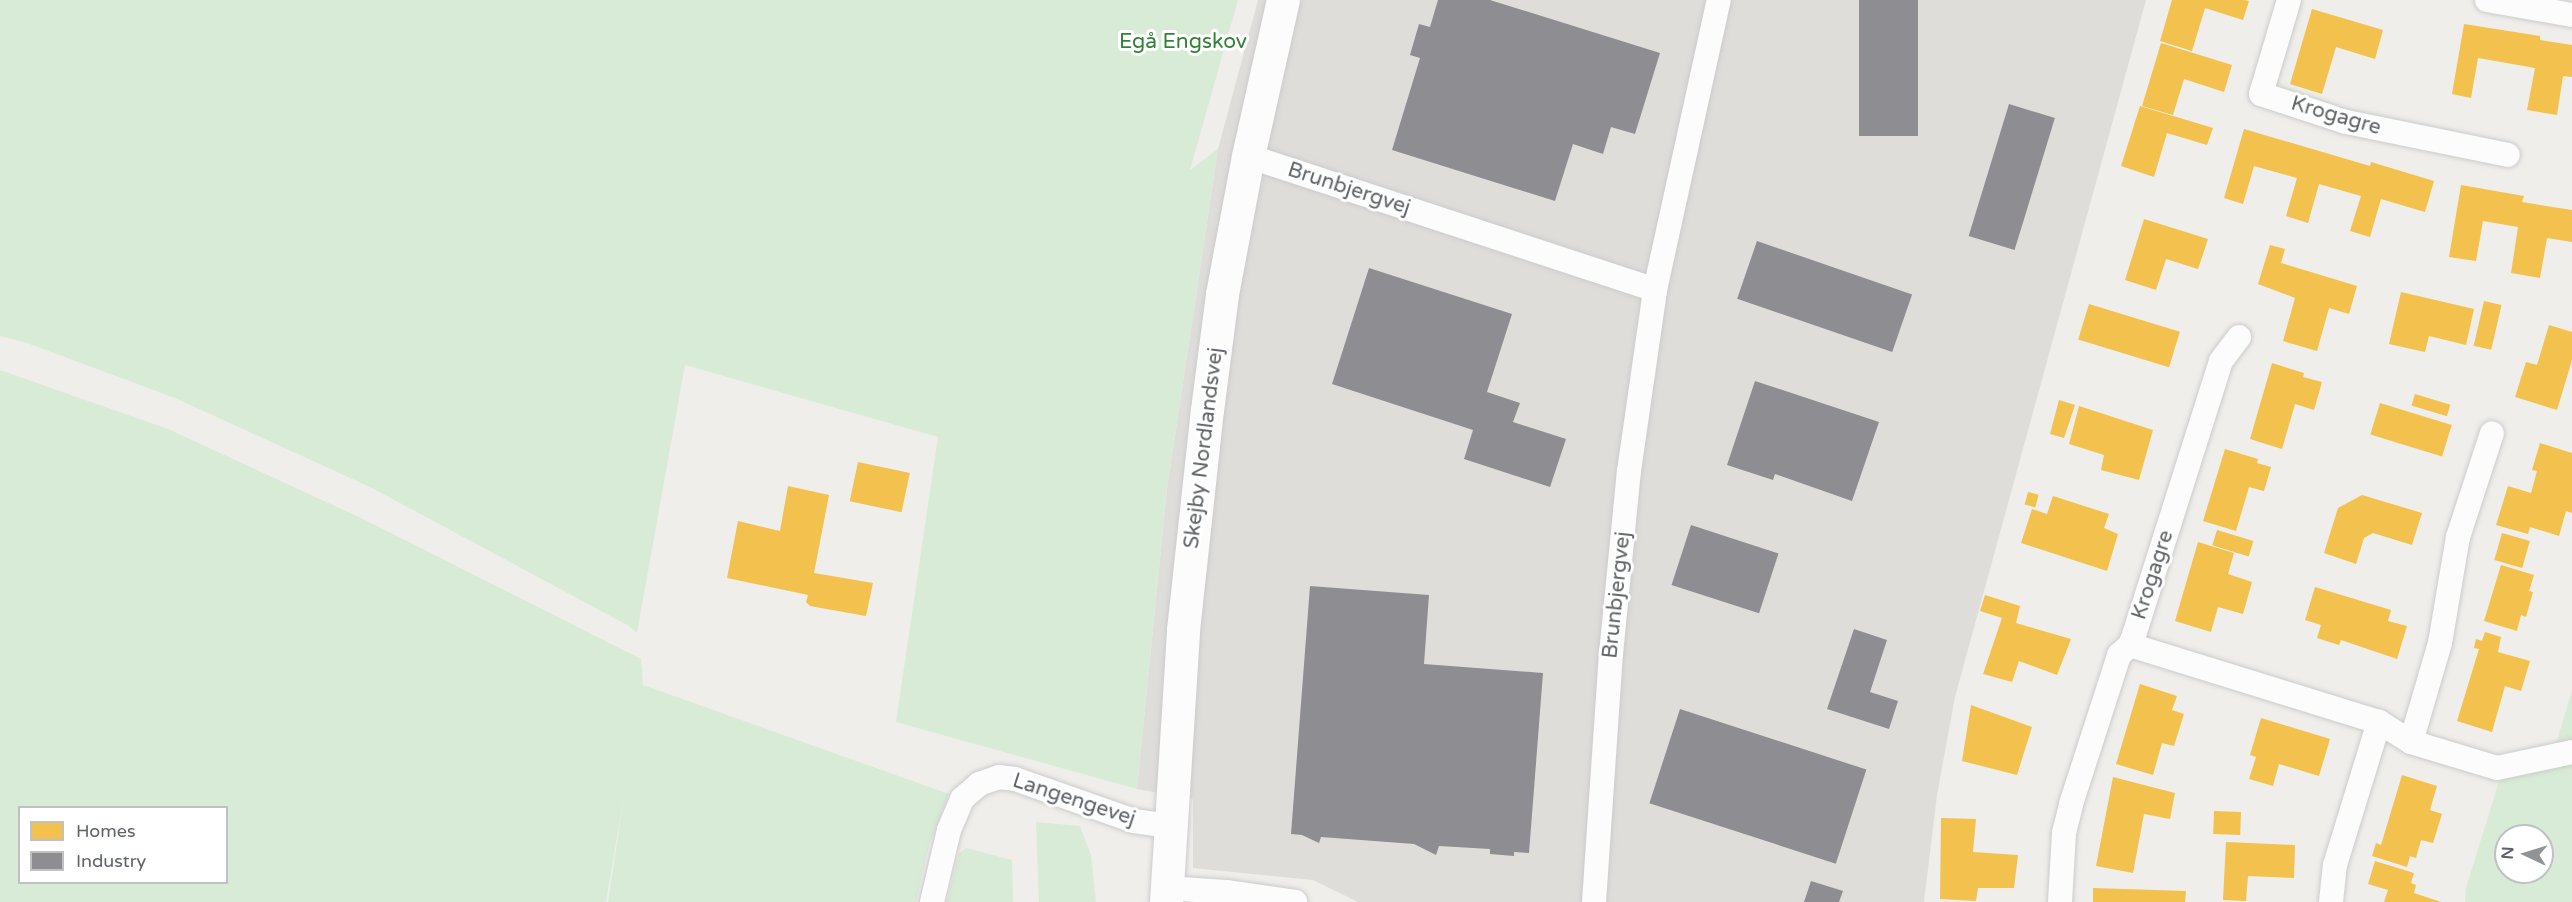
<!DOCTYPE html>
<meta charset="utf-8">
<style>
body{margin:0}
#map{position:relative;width:2572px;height:902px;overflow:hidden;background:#efeeea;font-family:"Varela Round",sans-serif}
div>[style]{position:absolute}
.industrial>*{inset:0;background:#dfddda}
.green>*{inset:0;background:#d8ebd6}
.homes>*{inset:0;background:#f2c14e;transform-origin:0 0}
.industry>*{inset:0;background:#8d8d92;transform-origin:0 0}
.roads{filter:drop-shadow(0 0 2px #cbcccc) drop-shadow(0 0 2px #cbcccc)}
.street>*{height:24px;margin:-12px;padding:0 12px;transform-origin:12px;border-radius:12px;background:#fdfcfc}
.secondary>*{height:33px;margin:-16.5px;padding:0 16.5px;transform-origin:16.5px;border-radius:16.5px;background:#fdfcfc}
span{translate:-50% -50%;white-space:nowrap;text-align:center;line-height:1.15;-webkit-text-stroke:6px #fff;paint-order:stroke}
.park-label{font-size:21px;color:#348238}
.street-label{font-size:21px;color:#5f6368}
.legend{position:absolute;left:18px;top:806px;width:210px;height:78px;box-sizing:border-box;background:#fff;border:2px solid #bfc1c3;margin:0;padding:8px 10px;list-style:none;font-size:18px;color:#5f6368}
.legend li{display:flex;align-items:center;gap:12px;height:30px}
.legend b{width:30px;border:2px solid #bfc1c3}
.north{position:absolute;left:2494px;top:824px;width:60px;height:60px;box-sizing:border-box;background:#fff;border:2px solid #bfc1c3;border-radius:50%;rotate:274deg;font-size:16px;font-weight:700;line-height:24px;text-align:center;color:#5f6368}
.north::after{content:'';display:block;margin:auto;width:21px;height:27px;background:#919496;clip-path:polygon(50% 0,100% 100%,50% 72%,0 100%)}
</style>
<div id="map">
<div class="industrial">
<div style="clip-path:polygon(1258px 0,2146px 0,1955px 697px,1937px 795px,1924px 902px,1358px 902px,1313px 880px,1193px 868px,1193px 799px,1137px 789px,1167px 489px,1218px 149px)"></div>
</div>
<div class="green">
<div style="clip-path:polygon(0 0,1238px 0,1190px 170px,1218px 149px,1167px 489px,1137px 789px,896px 722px,938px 437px,685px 365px,637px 633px,629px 626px,372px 488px,175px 398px,27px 343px,0 336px)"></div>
<div style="clip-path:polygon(evenodd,0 370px,168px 429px,363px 519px,641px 659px,643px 685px,949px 794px,929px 846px,916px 902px,608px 902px,624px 796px,606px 902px,0 902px,0 370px,20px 808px,226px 808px,226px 882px,20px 882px,20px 808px)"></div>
<div style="clip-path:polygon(2572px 690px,2572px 741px,2556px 744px)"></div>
<div style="clip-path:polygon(evenodd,2572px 762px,2572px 902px,2465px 902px,2466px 888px,2500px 778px,2572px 762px,2506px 836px,2542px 836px,2542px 872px,2506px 872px,2506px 836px)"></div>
<div style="clip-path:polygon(1036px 822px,1080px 826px,1091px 855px,1096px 902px,1039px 902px)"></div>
<div style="clip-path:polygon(966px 848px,1012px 860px,1013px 902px,947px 902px,959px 853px)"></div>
</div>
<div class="homes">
<div style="clip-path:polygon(2172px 0,2244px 0,2249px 1px,2243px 20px,2205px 8px,2192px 51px,2160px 41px)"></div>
<div style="clip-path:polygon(2312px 9px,2383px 30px,2375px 59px,2336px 47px,2322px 94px,2290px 84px)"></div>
<div style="clip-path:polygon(2464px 24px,2540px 36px,2540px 40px,2572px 45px,2572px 77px,2563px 76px,2557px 115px,2527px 110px,2535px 68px,2478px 58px,2471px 98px,2452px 94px)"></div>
<div style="clip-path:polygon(2161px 43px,2232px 65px,2224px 92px,2184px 79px,2173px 115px,2142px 106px)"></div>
<div style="clip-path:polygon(2140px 106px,2213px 128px,2207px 145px,2167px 133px,2154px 177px,2121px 166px)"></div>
<div style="clip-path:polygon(2244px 129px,2370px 166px,2371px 162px,2434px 181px,2425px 212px,2381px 199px,2370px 237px,2350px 231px,2361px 196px,2319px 184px,2308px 223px,2286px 216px,2297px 178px,2254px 166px,2243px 204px,2224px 198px)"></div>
<div style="clip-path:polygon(2461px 185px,2524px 196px,2522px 202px,2572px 210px,2572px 242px,2547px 238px,2540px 278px,2511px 273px,2518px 227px,2483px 221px,2476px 261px,2449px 257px)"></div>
<div style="clip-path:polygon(2144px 219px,2208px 239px,2198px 269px,2166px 259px,2156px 290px,2125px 280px)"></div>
<div style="clip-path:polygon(2270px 245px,2285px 249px,2281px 263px,2357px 286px,2349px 314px,2329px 308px,2317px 351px,2283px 341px,2295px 298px,2258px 284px)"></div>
<div style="clip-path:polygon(2401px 292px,2474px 309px,2466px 345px,2429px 336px,2425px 352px,2389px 344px)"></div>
<div style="left:2484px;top:301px;width:18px;height:46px;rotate:13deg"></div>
<div style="left:2089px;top:304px;width:95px;height:37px;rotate:17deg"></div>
<div style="clip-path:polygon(2549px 325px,2572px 332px,2572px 360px,2557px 410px,2515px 397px,2526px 362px,2537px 365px)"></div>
<div style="clip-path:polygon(2272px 363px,2304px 373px,2303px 377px,2322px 382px,2314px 410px,2295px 404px,2282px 449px,2250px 439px)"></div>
<div style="left:2415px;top:394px;width:37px;height:12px;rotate:17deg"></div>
<div style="clip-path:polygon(2059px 400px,2075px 405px,2064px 438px,2050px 434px)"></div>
<div style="left:2380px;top:403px;width:75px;height:33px;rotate:17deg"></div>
<div style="clip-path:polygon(2079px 406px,2153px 430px,2139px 480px,2101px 470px,2104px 455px,2069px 444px)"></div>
<div style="clip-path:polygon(2540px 443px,2572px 453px,2572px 513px,2566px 511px,2559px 536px,2530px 527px,2528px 534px,2496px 525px,2508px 486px,2531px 493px,2537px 471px,2532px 470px)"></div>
<div style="clip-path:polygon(2225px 449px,2258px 459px,2257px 463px,2271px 467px,2264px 491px,2249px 487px,2236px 531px,2203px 521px)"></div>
<div style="left:858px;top:462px;width:53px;height:40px;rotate:12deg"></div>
<div style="clip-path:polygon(788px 486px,829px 495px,814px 573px,873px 583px,866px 616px,810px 606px,806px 602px,808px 595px,727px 578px,738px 521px,780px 531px)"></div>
<div style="left:2028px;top:492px;width:11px;height:13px;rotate:15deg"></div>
<div style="clip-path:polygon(2362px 495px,2422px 513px,2412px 545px,2373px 533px,2364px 538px,2356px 564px,2324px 553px,2338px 508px)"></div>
<div style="clip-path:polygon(2053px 496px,2109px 514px,2104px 528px,2118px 534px,2107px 571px,2021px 543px,2032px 509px,2047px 514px)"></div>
<div style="left:2217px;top:530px;width:38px;height:16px;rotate:17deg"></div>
<div style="left:2502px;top:533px;width:29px;height:28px;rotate:16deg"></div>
<div style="clip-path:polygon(2198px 542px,2234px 553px,2228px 574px,2252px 582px,2243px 614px,2218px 607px,2211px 632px,2175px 621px)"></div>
<div style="clip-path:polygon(2501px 565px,2534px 575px,2529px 591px,2533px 592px,2526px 617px,2521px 615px,2517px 631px,2484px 621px)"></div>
<div style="clip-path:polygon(2315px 587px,2391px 610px,2388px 621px,2407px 626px,2397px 659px,2341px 640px,2339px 645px,2317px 638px,2321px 625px,2305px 620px)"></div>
<div style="clip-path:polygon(1985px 595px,2020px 606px,2016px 623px,2071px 639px,2057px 675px,2019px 661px,2012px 682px,1983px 674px,2002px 618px,1980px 611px)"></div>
<div style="clip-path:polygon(2485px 632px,2501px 637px,2498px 652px,2530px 661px,2521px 691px,2505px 686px,2492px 732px,2457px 721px,2479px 649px,2474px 648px,2476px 639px,2482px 641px)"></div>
<div style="clip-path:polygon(2140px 684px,2177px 696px,2172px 710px,2184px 714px,2174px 746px,2162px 743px,2153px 775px,2116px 764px)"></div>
<div style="clip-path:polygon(1971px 705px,2032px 727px,2017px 775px,1962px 761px)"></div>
<div style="clip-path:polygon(2261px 718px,2330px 739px,2319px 776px,2279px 764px,2273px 786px,2249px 779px,2256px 757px,2250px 755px)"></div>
<div style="clip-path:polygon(2402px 775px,2437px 786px,2430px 810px,2442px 814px,2433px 843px,2421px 840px,2416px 858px,2410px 856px,2407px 867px,2372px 856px,2376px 843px,2381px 845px)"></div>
<div style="clip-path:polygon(2113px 777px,2175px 793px,2170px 819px,2144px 814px,2133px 873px,2096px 866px)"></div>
<div style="left:2214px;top:811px;width:27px;height:23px;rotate:2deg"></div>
<div style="clip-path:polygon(1941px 818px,1976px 819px,1973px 852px,2018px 855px,2014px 888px,1978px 888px,1976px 901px,1940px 899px)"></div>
<div style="clip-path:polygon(2226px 842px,2295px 845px,2294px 878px,2248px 876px,2246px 901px,2223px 900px)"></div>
<div style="clip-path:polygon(2375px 861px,2414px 873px,2411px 883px,2416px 885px,2414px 893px,2441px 902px,2384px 902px,2388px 890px,2368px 884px)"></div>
<div style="clip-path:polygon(2093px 888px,2186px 891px,2185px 902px,2093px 902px)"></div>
</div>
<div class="industry">
<div style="clip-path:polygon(1438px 0,1490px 0,1660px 53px,1635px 134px,1611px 127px,1603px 154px,1573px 144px,1555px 201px,1392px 150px,1420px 58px,1410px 55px,1419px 24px,1430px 27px)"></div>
<div style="left:1859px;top:0;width:59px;height:136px"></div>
<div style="left:2009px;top:104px;width:48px;height:138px;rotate:17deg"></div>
<div style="left:1757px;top:241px;width:164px;height:61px;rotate:19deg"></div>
<div style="clip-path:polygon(1369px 268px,1512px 314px,1487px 392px,1520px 403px,1513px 422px,1566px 439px,1550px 487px,1464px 459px,1473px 430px,1332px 384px)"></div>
<div style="clip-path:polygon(1755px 381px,1879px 422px,1852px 501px,1775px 474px,1773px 480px,1727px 465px)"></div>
<div style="left:1691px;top:525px;width:92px;height:63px;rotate:18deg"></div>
<div style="clip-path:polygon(1310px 586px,1429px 595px,1424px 664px,1543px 673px,1529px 853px,1514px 852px,1514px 856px,1490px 854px,1490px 849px,1439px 846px,1436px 855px,1414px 844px,1321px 837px,1319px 843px,1302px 835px,1291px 834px)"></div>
<div style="clip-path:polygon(1854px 629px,1887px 640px,1870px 692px,1898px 701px,1889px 729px,1827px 709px)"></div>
<div style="left:1680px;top:709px;width:196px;height:99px;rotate:18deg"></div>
<div style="clip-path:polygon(1811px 881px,1843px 891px,1839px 902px,1804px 902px)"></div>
</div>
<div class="roads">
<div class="street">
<div style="left:2289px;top:0;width:98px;rotate:106.6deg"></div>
<div style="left:2261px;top:94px;width:89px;rotate:18.2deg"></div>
<div style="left:2346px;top:122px;width:165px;rotate:11.5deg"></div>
<div style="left:2487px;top:0;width:86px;rotate:10deg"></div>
<div style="left:1248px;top:156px;width:428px;rotate:18.2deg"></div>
<div style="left:2130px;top:645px;width:261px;rotate:17.2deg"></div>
<div style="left:2379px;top:722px;width:38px;rotate:32deg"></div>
<div style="left:2411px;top:742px;width:90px;rotate:16.8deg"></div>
<div style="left:2497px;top:768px;width:77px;rotate:-12deg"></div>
<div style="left:2411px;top:742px;width:103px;rotate:-73.7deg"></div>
<div style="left:2440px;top:643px;width:108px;rotate:-80.4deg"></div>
<div style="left:2458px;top:537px;width:109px;rotate:-71.9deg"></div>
<div style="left:1167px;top:888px;width:59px;rotate:3.9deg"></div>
<div style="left:1226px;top:892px;width:70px;rotate:8.2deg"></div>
<div style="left:932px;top:902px;width:74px;rotate:-76.7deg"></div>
<div style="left:949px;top:830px;width:34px;rotate:-67deg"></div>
<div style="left:962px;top:799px;width:23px;rotate:-41deg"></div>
<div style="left:979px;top:784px;width:21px;rotate:-19deg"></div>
<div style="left:999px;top:777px;width:16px;rotate:7deg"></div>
<div style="left:1015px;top:779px;width:126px;rotate:19.4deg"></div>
<div style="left:1134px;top:821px;width:36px;rotate:8deg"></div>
<div style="left:1594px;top:902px;width:249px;rotate:-86.1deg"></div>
<div style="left:1611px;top:654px;width:184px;rotate:-84.4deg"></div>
<div style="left:1629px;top:471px;width:183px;rotate:-81.8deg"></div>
<div style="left:1655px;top:290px;width:297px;rotate:-77.6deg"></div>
<div style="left:2060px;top:902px;width:69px;rotate:-86.7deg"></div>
<div style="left:2064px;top:833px;width:30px;rotate:-76deg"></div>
<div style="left:2071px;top:804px;width:157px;rotate:-72.1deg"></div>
<div style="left:2119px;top:655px;width:15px;rotate:-42deg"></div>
<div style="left:2130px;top:645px;width:14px;rotate:-69deg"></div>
<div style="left:2135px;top:632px;width:284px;rotate:-72.4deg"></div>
<div style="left:2221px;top:361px;width:30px;rotate:-53deg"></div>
<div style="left:2331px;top:902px;width:37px;rotate:-84deg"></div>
<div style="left:2335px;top:865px;width:150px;rotate:-72.9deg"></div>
</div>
<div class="secondary">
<div style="left:1166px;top:902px;width:273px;rotate:-86.4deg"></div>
<div style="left:1183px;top:630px;width:221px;rotate:-83.8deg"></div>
<div style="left:1207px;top:410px;width:117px;rotate:-82.6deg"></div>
<div style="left:1222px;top:294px;width:140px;rotate:-79.3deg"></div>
<div style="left:1248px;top:156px;width:160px;rotate:-77.4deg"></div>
</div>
</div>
<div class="park-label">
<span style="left:1183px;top:42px">Egå Engskov</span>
</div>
<div class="street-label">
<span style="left:2336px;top:116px;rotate:16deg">Krogagre</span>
<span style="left:1349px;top:189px;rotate:18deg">Brunbjergvej</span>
<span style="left:1204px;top:448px;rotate:-83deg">Skejby Nordlandsvej</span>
<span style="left:2153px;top:575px;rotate:-72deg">Krogagre</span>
<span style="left:1617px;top:595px;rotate:-84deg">Brunbjergvej</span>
<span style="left:1074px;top:800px;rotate:18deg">Langengevej</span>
</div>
<ul class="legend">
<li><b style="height:16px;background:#f2c14e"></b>Homes</li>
<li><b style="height:16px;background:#8d8d92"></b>Industry</li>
</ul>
<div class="north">N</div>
</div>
